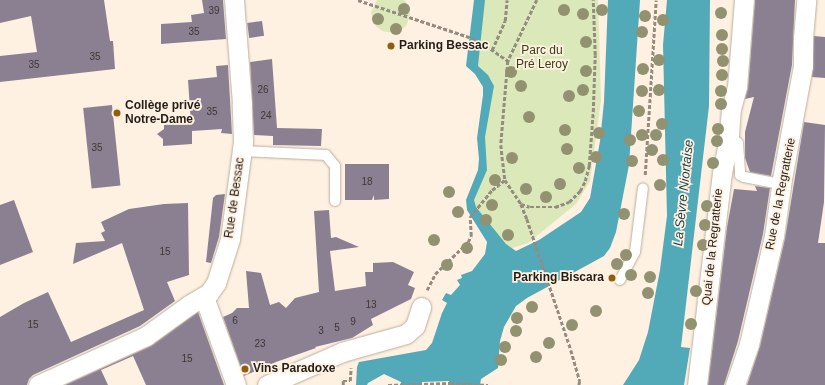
<!DOCTYPE html>
<meta charset="utf-8">
<style>
body{margin:0}
#map{position:relative;width:825px;height:385px;overflow:hidden;background:#fef1e2;font-family:Helvetica,sans-serif}
div>[style]{position:absolute}
.green>*{inset:0;background:#dbe8ba}
.water>*{inset:0;background:#52a9b8}
.building>*{inset:0;background:#8a8092;transform-origin:0 0}
.path>*{height:2.5px;margin-top:-1.25px;transform-origin:0;background:repeating-linear-gradient(90deg,#958b81 0 4px,transparent 0 6px)}
.roads{filter:drop-shadow(0 0 1px #bcad9b) drop-shadow(0 0 1px #bcad9b)}
.lane>*{height:10px;margin:-5px;padding:0 5px;transform-origin:5px;border-radius:5px;background:#fff}
.street>*{height:19px;margin:-9.5px;padding:0 9.5px;transform-origin:9.5px;border-radius:9.5px;background:#fff}
.trees>*{width:12px;height:12px;margin:-6px;border-radius:50%;background:#929170}
.dots>*{width:11px;height:11px;translate:-50% -50%;box-sizing:border-box;border:2px solid #fef1e2;border-radius:50%}
span{translate:-50% -50%;white-space:nowrap;text-align:center;line-height:1.15;-webkit-text-stroke:3.5px #fef1e2;paint-order:stroke}
.number-label{font-size:10px;color:#3e3636}
.number-label span{-webkit-text-stroke-width:0}
.poi-label{font-size:12px;color:#241e18;font-weight:700}
.left{translate:0 -50%;text-align:left}
.right{translate:-100% -50%;text-align:right}
.park-label{font-size:12px;color:#394213}
.street-label{font-size:12px;color:#241e18}
.water-label{font-size:13px;color:#163f46;font-style:italic}
</style>
<div id="map">
<div class="green">
<div style="clip-path:polygon(377px 0,404px 0,406px 2px,410px 13px,407px 24px,404px 28px,393px 33px,382px 31px,377px 27px,373px 23px,371px 12px)"></div>
<div style="clip-path:polygon(479px 0,598px 0,601px 100px,590px 181px,576px 204px,528px 243px,497px 253px,471px 207px,480px 178px,480px 144px,491px 85px,474px 65px)"></div>
</div>
<div class="water">
<div style="clip-path:polygon(474px 0,485px 0,478px 66px,488px 75px,494px 86px,485px 137px,487px 170px,474px 200px,476px 207px,506px 244px,516px 251px,539px 240px,581px 212px,590px 198px,600px 141px,604px 102px,608px 0,640px 0,629px 165px,616px 232px,610px 248px,604px 256px,527px 298px,516px 306px,504px 327px,500px 341px,498px 368px,481px 379px,480px 385px,450px 385px,449px 381px,422px 382px,422px 385px,401px 385px,401px 382px,384px 374px,368px 383px,367px 385px,356px 385px,357px 367px,359px 362px,426px 350px,432px 343px,442px 313px,447px 303px,442px 300px,446px 293px,451px 295px,460px 285px,457px 280px,462px 278px,461px 275px,472px 271px,485px 254px,487px 242px,467px 210px,466px 200px,478px 170px,479px 159px,477px 138px,483px 95px,483px 87px,475px 74px,466px 66px)"></div>
<div style="clip-path:polygon(667px 0,710px 0,709px 106px,681px 347px,690px 348px,684px 385px,623px 385px,639px 360px,648px 332px,660px 270px,667px 216px,663px 45px)"></div>
</div>
<div class="building">
<div style="clip-path:polygon(0 0,104px 0,110px 41px,113px 41px,115px 69px,0 82px,0 56px,37px 52px,31px 16px,0 23px)"></div>
<div style="clip-path:polygon(202px 0,223px 0,226px 39px,161px 44px,161px 24px,192px 22px,191px 15px,204px 13px)"></div>
<div style="clip-path:polygon(755px 0,795px 0,792px 65px,771px 176px,750px 172px,745px 158px,745px 132px,754px 97px,745px 99px,748px 88px)"></div>
<div style="left:262px;top:21px;width:15px;height:15px;rotate:82deg"></div>
<div style="clip-path:polygon(814px 36px,825px 37px,825px 78px,812px 77px)"></div>
<div style="clip-path:polygon(272px 59px,277px 128px,322px 129px,321px 146px,273px 145px,273px 136px,254px 135px,250px 62px)"></div>
<div style="clip-path:polygon(228px 65px,232px 134px,221px 133px,222px 129px,192px 131px,192px 144px,163px 146px,163px 139px,157px 134px,164px 129px,164px 125px,191px 124px,188px 80px,217px 77px,216px 66px)"></div>
<div style="left:112px;top:105px;width:81px;height:29px;rotate:84deg"></div>
<div style="clip-path:polygon(804px 122px,825px 125px,824px 202px,818px 243px,825px 243px,825px 385px,747px 385px,760px 346px,785px 238px)"></div>
<div style="clip-path:polygon(345px 164px,389px 164px,389px 199px,374px 200px,374px 195px,372px 200px,345px 200px)"></div>
<div style="clip-path:polygon(755px 186px,770px 188px,763px 234px,738px 341px,724px 385px,708px 385px,727px 227px,734px 189px,757px 191px)"></div>
<div style="clip-path:polygon(225px 194px,219px 237px,211px 263px,206px 262px,213px 198px,216px 195px)"></div>
<div style="clip-path:polygon(14px 200px,33px 252px,0 265px,0 205px)"></div>
<div style="clip-path:polygon(188px 203px,189px 275px,167px 282px,175px 301px,140px 326px,33px 375px,29px 379px,27px 385px,0 385px,0 317px,24px 303px,48px 292px,71px 342px,144px 310px,122px 243px,73px 264px,76px 243px,105px 241px,101px 233px,105px 231px,101px 222px,129px 209px,164px 204px)"></div>
<div style="clip-path:polygon(329px 210px,331px 238px,336px 237px,359px 247px,330px 251px,335px 291px,366px 286px,365px 272px,373px 272px,373px 263px,393px 262px,414px 272px,408px 285px,415px 288px,411px 299px,371px 319px,373px 325px,352px 338px,315px 347px,316px 348px,276px 362px,244px 376px,223px 317px,232px 313px,237px 308px,249px 308px,246px 271px,261px 273px,270px 305px,279px 302px,286px 308px,295px 298px,319px 292px,314px 211px)"></div>
<div style="clip-path:polygon(198px 312px,224px 385px,146px 385px,133px 356px,101px 370px,108px 385px,65px 385px,151px 346px)"></div>
</div>
<div class="path">
<div style="left:358px;top:0;width:114px;rotate:18.4deg"></div>
<div style="left:466px;top:36px;width:16px;rotate:22deg"></div>
<div style="left:481px;top:42px;width:33px;rotate:35deg"></div>
<div style="left:537px;top:0;width:68px;rotate:115.4deg"></div>
<div style="left:508px;top:61px;width:84px;rotate:94.8deg"></div>
<div style="left:501px;top:145px;width:18px;rotate:84deg"></div>
<div style="left:503px;top:163px;width:17px;rotate:83deg"></div>
<div style="left:505px;top:180px;width:29px;rotate:56deg"></div>
<div style="left:521px;top:204px;width:16px;rotate:68deg"></div>
<div style="left:527px;top:219px;width:138px;rotate:71.4deg"></div>
<div style="left:571px;top:350px;width:32px;rotate:74deg"></div>
<div style="left:580px;top:381px;width:4px;rotate:104deg"></div>
<div style="left:492px;top:50px;width:32px;rotate:-66deg"></div>
<div style="left:505px;top:21px;width:21px;rotate:-85deg"></div>
<div style="left:645px;top:175px;width:175px;rotate:-86.4deg"></div>
<div style="left:521px;top:204px;width:9px;rotate:18deg"></div>
<div style="left:530px;top:207px;width:25px"></div>
<div style="left:555px;top:207px;width:15px;rotate:-20deg"></div>
<div style="left:569px;top:202px;width:16px;rotate:-45deg"></div>
<div style="left:580px;top:191px;width:11px;rotate:-63deg"></div>
<div style="left:585px;top:181px;width:16px;rotate:-75deg"></div>
<div style="left:589px;top:166px;width:54px;rotate:-85.8deg"></div>
<div style="left:593px;top:112px;width:57px;rotate:-88deg"></div>
<div style="left:595px;top:55px;width:55px;rotate:-92.1deg"></div>
<div style="left:427px;top:290px;width:18px;rotate:-63deg"></div>
<div style="left:435px;top:274px;width:46px;rotate:-44.1deg"></div>
<div style="left:468px;top:242px;width:7px;rotate:-63deg"></div>
<div style="left:471px;top:236px;width:19px;rotate:-93deg"></div>
<div style="left:470px;top:217px;width:35px;rotate:-51deg"></div>
<div style="left:492px;top:190px;width:16px;rotate:-38deg"></div>
<div style="left:343px;top:385px;width:4px;rotate:-90deg"></div>
<div style="left:343px;top:381px;width:7px"></div>
<div style="left:350px;top:381px;width:13px;rotate:-86deg"></div>
<div style="left:388px;top:385px;width:62px;rotate:-1.8deg"></div>
<div style="left:450px;top:383px;width:38px;rotate:3deg"></div>
</div>
<div class="roads">
<div class="lane">
<div style="left:729px;top:136px;width:11px;rotate:38deg"></div>
<div style="left:738px;top:143px;width:32px;rotate:86deg"></div>
<div style="left:740px;top:175px;width:4px;rotate:27deg"></div>
<div style="left:744px;top:177px;width:38px;rotate:11deg"></div>
<div style="left:242px;top:151px;width:84px;rotate:2.7deg"></div>
<div style="left:326px;top:155px;width:14px;rotate:51deg"></div>
<div style="left:335px;top:166px;width:35px;rotate:90deg"></div>
<div style="left:620px;top:280px;width:32px;rotate:-62deg"></div>
<div style="left:635px;top:252px;width:64px;rotate:-82.9deg"></div>
</div>
<div class="street">
<div style="left:204px;top:297px;width:94px;rotate:70deg"></div>
<div style="left:38px;top:385px;width:119px;rotate:-24.4deg"></div>
<div style="left:146px;top:336px;width:53px;rotate:-35.8deg"></div>
<div style="left:189px;top:305px;width:23px;rotate:-31deg"></div>
<div style="left:209px;top:293px;width:12px;rotate:-55deg"></div>
<div style="left:216px;top:283px;width:46px;rotate:-72.3deg"></div>
<div style="left:230px;top:239px;width:98px;rotate:-82.4deg"></div>
<div style="left:243px;top:142px;width:38px;rotate:-92deg"></div>
<div style="left:242px;top:104px;width:104px;rotate:-94.4deg"></div>
<div style="left:267px;top:385px;width:82px;rotate:-23.7deg"></div>
<div style="left:342px;top:352px;width:66px;rotate:-15.7deg"></div>
<div style="left:406px;top:334px;width:12px;rotate:-42deg"></div>
<div style="left:415px;top:326px;width:20px;rotate:-72deg"></div>
<div style="left:697px;top:385px;width:213px;rotate:-83.3deg"></div>
<div style="left:722px;top:173px;width:38px;rotate:-79deg"></div>
<div style="left:729px;top:136px;width:27px;rotate:-86deg"></div>
<div style="left:731px;top:109px;width:23px;rotate:-75deg"></div>
<div style="left:737px;top:87px;width:87px;rotate:-85.4deg"></div>
<div style="left:735px;top:385px;width:43px;rotate:-71.1deg"></div>
<div style="left:749px;top:344px;width:111px;rotate:-77deg"></div>
<div style="left:774px;top:236px;width:58px;rotate:-82deg"></div>
<div style="left:782px;top:179px;width:115px;rotate:-79.5deg"></div>
<div style="left:803px;top:66px;width:28px;rotate:-90deg"></div>
<div style="left:803px;top:38px;width:38px;rotate:-85deg"></div>
</div>
</div>
<div class="trees">
<div style="left:404px;top:9px"></div>
<div style="left:564px;top:10px"></div>
<div style="left:602px;top:10px"></div>
<div style="left:721px;top:13px"></div>
<div style="left:583px;top:14px"></div>
<div style="left:645px;top:16px"></div>
<div style="left:378px;top:19px"></div>
<div style="left:663px;top:20px"></div>
<div style="left:396px;top:29px"></div>
<div style="left:642px;top:32px"></div>
<div style="left:722px;top:35px"></div>
<div style="left:586px;top:42px"></div>
<div style="left:722px;top:49px"></div>
<div style="left:659px;top:60px"></div>
<div style="left:723px;top:61px"></div>
<div style="left:643px;top:69px"></div>
<div style="left:586px;top:71px"></div>
<div style="left:511px;top:72px"></div>
<div style="left:722px;top:75px"></div>
<div style="left:521px;top:86px"></div>
<div style="left:583px;top:90px"></div>
<div style="left:659px;top:90px"></div>
<div style="left:642px;top:91px"></div>
<div style="left:721px;top:91px"></div>
<div style="left:569px;top:96px"></div>
<div style="left:721px;top:104px"></div>
<div style="left:639px;top:111px"></div>
<div style="left:529px;top:117px"></div>
<div style="left:662px;top:124px"></div>
<div style="left:718px;top:129px"></div>
<div style="left:565px;top:130px"></div>
<div style="left:599px;top:133px"></div>
<div style="left:642px;top:135px"></div>
<div style="left:656px;top:135px"></div>
<div style="left:630px;top:140px"></div>
<div style="left:717px;top:141px"></div>
<div style="left:567px;top:149px"></div>
<div style="left:652px;top:150px"></div>
<div style="left:596px;top:157px"></div>
<div style="left:512px;top:158px"></div>
<div style="left:663px;top:160px"></div>
<div style="left:632px;top:161px"></div>
<div style="left:713px;top:163px"></div>
<div style="left:579px;top:168px"></div>
<div style="left:495px;top:180px"></div>
<div style="left:560px;top:184px"></div>
<div style="left:660px;top:185px"></div>
<div style="left:526px;top:189px"></div>
<div style="left:449px;top:192px"></div>
<div style="left:546px;top:197px"></div>
<div style="left:492px;top:205px"></div>
<div style="left:707px;top:206px"></div>
<div style="left:458px;top:212px"></div>
<div style="left:624px;top:214px"></div>
<div style="left:486px;top:220px"></div>
<div style="left:705px;top:225px"></div>
<div style="left:508px;top:235px"></div>
<div style="left:434px;top:240px"></div>
<div style="left:703px;top:245px"></div>
<div style="left:467px;top:248px"></div>
<div style="left:626px;top:255px"></div>
<div style="left:617px;top:264px"></div>
<div style="left:447px;top:265px"></div>
<div style="left:631px;top:275px"></div>
<div style="left:650px;top:277px"></div>
<div style="left:696px;top:291px"></div>
<div style="left:648px;top:293px"></div>
<div style="left:532px;top:307px"></div>
<div style="left:596px;top:311px"></div>
<div style="left:517px;top:318px"></div>
<div style="left:691px;top:324px"></div>
<div style="left:572px;top:325px"></div>
<div style="left:516px;top:331px"></div>
<div style="left:549px;top:343px"></div>
<div style="left:505px;top:347px"></div>
<div style="left:536px;top:357px"></div>
<div style="left:501px;top:360px"></div>
</div>
<div class="dots">
<div style="left:391px;top:46px;background:#905f0c"></div>
<div style="left:117px;top:113px;background:#905f0c"></div>
<div style="left:612px;top:278px;background:#905f0c"></div>
<div style="left:245px;top:369px;background:#905f0c"></div>
</div>
<div class="number-label">
<span style="left:214px;top:11px">39</span>
<span style="left:194px;top:32px">35</span>
<span style="left:95px;top:57px">35</span>
<span style="left:34px;top:65px">35</span>
<span style="left:263px;top:90px">26</span>
<span style="left:212px;top:112px">35</span>
<span style="left:266px;top:116px">24</span>
<span style="left:97px;top:148px">35</span>
<span style="left:367px;top:182px">18</span>
<span style="left:165px;top:252px">15</span>
<span style="left:371px;top:305px">13</span>
<span style="left:235px;top:321px">6</span>
<span style="left:353px;top:322px">9</span>
<span style="left:33px;top:325px">15</span>
<span style="left:337px;top:328px">5</span>
<span style="left:321px;top:331px">3</span>
<span style="left:260px;top:344px">23</span>
<span style="left:187px;top:359px">15</span>
</div>
<div class="poi-label">
<span class="left" style="left:399px;top:46px">Parking Bessac</span>
<span class="left" style="left:125px;top:113px">Collège privé<br>Notre-Dame</span>
<span class="right" style="left:604px;top:278px">Parking Biscara</span>
<span class="left" style="left:253px;top:369px">Vins Paradoxe</span>
</div>
<div class="park-label">
<span style="left:542px;top:58px">Parc du<br>Pré Leroy</span>
</div>
<div class="street-label">
<span style="left:781px;top:194px;rotate:-79deg">Rue de la Regratterie</span>
<span style="left:235px;top:198px;rotate:-82deg">Rue de Bessac</span>
<span style="left:713px;top:247px;rotate:-84deg">Quai de la Regratterie</span>
</div>
<div class="water-label">
<span style="left:684px;top:193px;rotate:-84deg">La Sèvre Niortaise</span>
</div>
</div>
